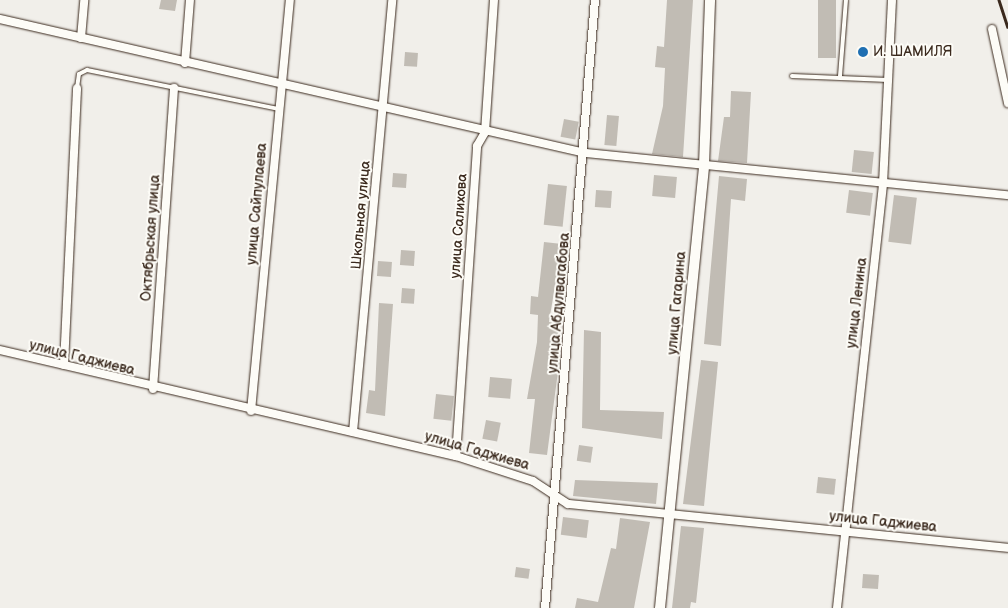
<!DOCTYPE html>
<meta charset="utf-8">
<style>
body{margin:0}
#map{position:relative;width:1008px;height:608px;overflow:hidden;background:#f1efea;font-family:"Balsamiq Sans",sans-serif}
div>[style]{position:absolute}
.building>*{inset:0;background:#c1bcb4;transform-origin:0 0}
.roads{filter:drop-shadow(0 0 1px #3b2a1e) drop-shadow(0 0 1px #3b2a1e)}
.service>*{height:4px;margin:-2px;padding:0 2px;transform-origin:2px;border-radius:2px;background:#fdfcf7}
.minor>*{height:8px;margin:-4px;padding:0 4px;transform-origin:4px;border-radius:4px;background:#fdfcf7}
.tertiary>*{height:10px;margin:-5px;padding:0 5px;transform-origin:5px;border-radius:5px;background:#fdfcf7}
.rail>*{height:2.5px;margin:-1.25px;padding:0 1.25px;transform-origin:1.25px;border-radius:1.25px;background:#3b2a1e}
.dots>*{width:14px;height:14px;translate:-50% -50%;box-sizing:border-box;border:2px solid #fdfcf7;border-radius:50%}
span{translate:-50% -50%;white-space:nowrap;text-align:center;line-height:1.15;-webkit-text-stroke:4px #fdfcf7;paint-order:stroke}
.poi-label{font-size:14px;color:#3b2a1e}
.left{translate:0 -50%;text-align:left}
.street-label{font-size:14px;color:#3b2a1e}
</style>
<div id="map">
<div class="building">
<div style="clip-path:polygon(161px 0,177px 0,175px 11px,159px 9px)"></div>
<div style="clip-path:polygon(667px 0,693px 0,683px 157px,652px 154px,663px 106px,665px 68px,655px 67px,657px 46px,664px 47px)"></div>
<div style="left:818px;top:0;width:18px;height:58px"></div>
<div style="left:405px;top:52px;width:13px;height:14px;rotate:4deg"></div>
<div style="clip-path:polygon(731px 91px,751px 92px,747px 163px,718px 161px,724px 117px,730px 117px)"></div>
<div style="left:607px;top:115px;width:12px;height:30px;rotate:5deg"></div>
<div style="left:564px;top:119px;width:15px;height:18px;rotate:11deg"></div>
<div style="left:854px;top:150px;width:20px;height:22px;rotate:6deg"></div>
<div style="left:393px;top:173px;width:14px;height:14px;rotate:4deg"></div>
<div style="left:654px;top:175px;width:23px;height:21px;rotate:5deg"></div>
<div style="clip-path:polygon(719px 176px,747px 179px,745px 201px,731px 199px,721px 346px,704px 344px)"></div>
<div style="left:548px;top:184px;width:19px;height:41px;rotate:6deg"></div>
<div style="left:596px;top:190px;width:16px;height:17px;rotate:4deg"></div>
<div style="left:849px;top:190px;width:24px;height:23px;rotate:7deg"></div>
<div style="left:894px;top:195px;width:23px;height:47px;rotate:7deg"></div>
<div style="clip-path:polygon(544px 242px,562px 244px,549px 322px,559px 323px,556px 356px,560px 356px,547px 455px,529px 453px,535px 399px,527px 399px,537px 342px,538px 315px,530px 314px,531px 296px,538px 297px)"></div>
<div style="left:401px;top:250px;width:14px;height:15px;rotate:4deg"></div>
<div style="left:378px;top:261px;width:14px;height:15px;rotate:4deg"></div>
<div style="left:402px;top:288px;width:13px;height:15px;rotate:4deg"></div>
<div style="clip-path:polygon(379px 303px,393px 304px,385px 416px,366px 413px,369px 390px,375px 391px)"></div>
<div style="clip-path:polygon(584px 330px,601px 332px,600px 410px,664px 412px,662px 439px,582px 428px)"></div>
<div style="clip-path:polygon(701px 360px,718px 362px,704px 506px,683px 504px)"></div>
<div style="left:490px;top:377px;width:22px;height:20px;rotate:5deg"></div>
<div style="left:436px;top:394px;width:18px;height:25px;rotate:6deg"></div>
<div style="left:486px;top:420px;width:15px;height:19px;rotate:11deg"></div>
<div style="left:579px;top:445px;width:14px;height:16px;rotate:8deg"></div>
<div style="left:818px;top:477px;width:18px;height:16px;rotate:6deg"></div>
<div style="clip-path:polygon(575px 480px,658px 483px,656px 504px,573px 496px)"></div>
<div style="left:563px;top:517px;width:26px;height:18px;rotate:7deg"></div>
<div style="clip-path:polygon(620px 518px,650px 522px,634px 608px,575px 608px,577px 598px,598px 602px,611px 548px,616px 549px)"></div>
<div style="clip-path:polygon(681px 526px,704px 528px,696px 603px,691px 602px,690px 608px,672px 608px)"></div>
<div style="left:516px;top:567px;width:14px;height:10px;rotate:8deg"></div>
<div style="left:863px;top:574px;width:16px;height:14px;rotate:4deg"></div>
</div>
<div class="roads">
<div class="service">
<div style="left:792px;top:76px;width:96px;rotate:2.4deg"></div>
<div style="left:840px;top:76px;width:76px;rotate:-85.5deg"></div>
<div style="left:77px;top:88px;width:14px;rotate:-82deg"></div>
<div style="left:79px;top:74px;width:9px;rotate:-27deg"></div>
<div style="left:87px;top:70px;width:195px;rotate:11.5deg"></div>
</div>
<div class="minor">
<div style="left:0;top:19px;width:600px;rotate:12.9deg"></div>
<div style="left:585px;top:153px;width:425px;rotate:5.7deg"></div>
<div style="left:992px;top:29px;width:76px;rotate:77.8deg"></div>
<div style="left:81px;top:38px;width:38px;rotate:-85deg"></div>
<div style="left:185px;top:63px;width:63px;rotate:-85.5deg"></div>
<div style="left:0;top:350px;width:468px;rotate:13.1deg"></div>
<div style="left:456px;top:456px;width:81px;rotate:18deg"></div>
<div style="left:533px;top:481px;width:42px;rotate:33.3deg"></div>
<div style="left:568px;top:504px;width:442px;rotate:5.7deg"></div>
<div style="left:64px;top:365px;width:277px;rotate:-87.3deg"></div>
<div style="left:153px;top:389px;width:302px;rotate:-86deg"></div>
<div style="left:251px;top:411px;width:413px;rotate:-84.6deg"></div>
<div style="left:353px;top:432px;width:434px;rotate:-84.8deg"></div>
<div style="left:456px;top:456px;width:311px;rotate:-86.1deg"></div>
<div style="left:477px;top:146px;width:16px;rotate:-60deg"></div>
<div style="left:485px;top:132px;width:132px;rotate:-86.1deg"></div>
<div style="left:545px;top:608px;width:610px;rotate:-85.3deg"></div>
<div style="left:837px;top:608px;width:426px;rotate:-83.8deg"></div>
<div style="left:883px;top:184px;width:184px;rotate:-87.2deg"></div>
</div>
<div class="tertiary">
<div style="left:660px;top:608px;width:445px;rotate:-84.3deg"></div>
<div style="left:704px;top:165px;width:165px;rotate:-87.9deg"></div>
</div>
</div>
<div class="rail">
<div style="left:999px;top:0;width:28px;rotate:72deg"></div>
</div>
<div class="dots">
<div style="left:863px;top:52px;background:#1f6fb2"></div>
</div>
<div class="poi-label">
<span class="left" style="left:873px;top:52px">И. ШАМИЛЯ</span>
</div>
<div class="street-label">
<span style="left:257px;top:204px;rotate:-85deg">улица Сайпулаева</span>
<span style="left:361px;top:215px;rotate:-85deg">Школьная улица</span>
<span style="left:459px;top:226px;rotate:-86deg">улица Салихова</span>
<span style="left:151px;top:238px;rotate:-86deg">Октябрьская улица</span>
<span style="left:559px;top:303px;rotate:-85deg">улица Абдулвагабова</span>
<span style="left:677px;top:303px;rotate:-85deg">улица Гагарина</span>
<span style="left:857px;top:303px;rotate:-83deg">улица Ленина</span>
<span style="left:82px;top:358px;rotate:14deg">улица Гаджиева</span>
<span style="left:477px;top:451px;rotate:16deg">улица Гаджиева</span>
<span style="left:883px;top:522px;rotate:6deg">улица Гаджиева</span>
</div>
</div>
